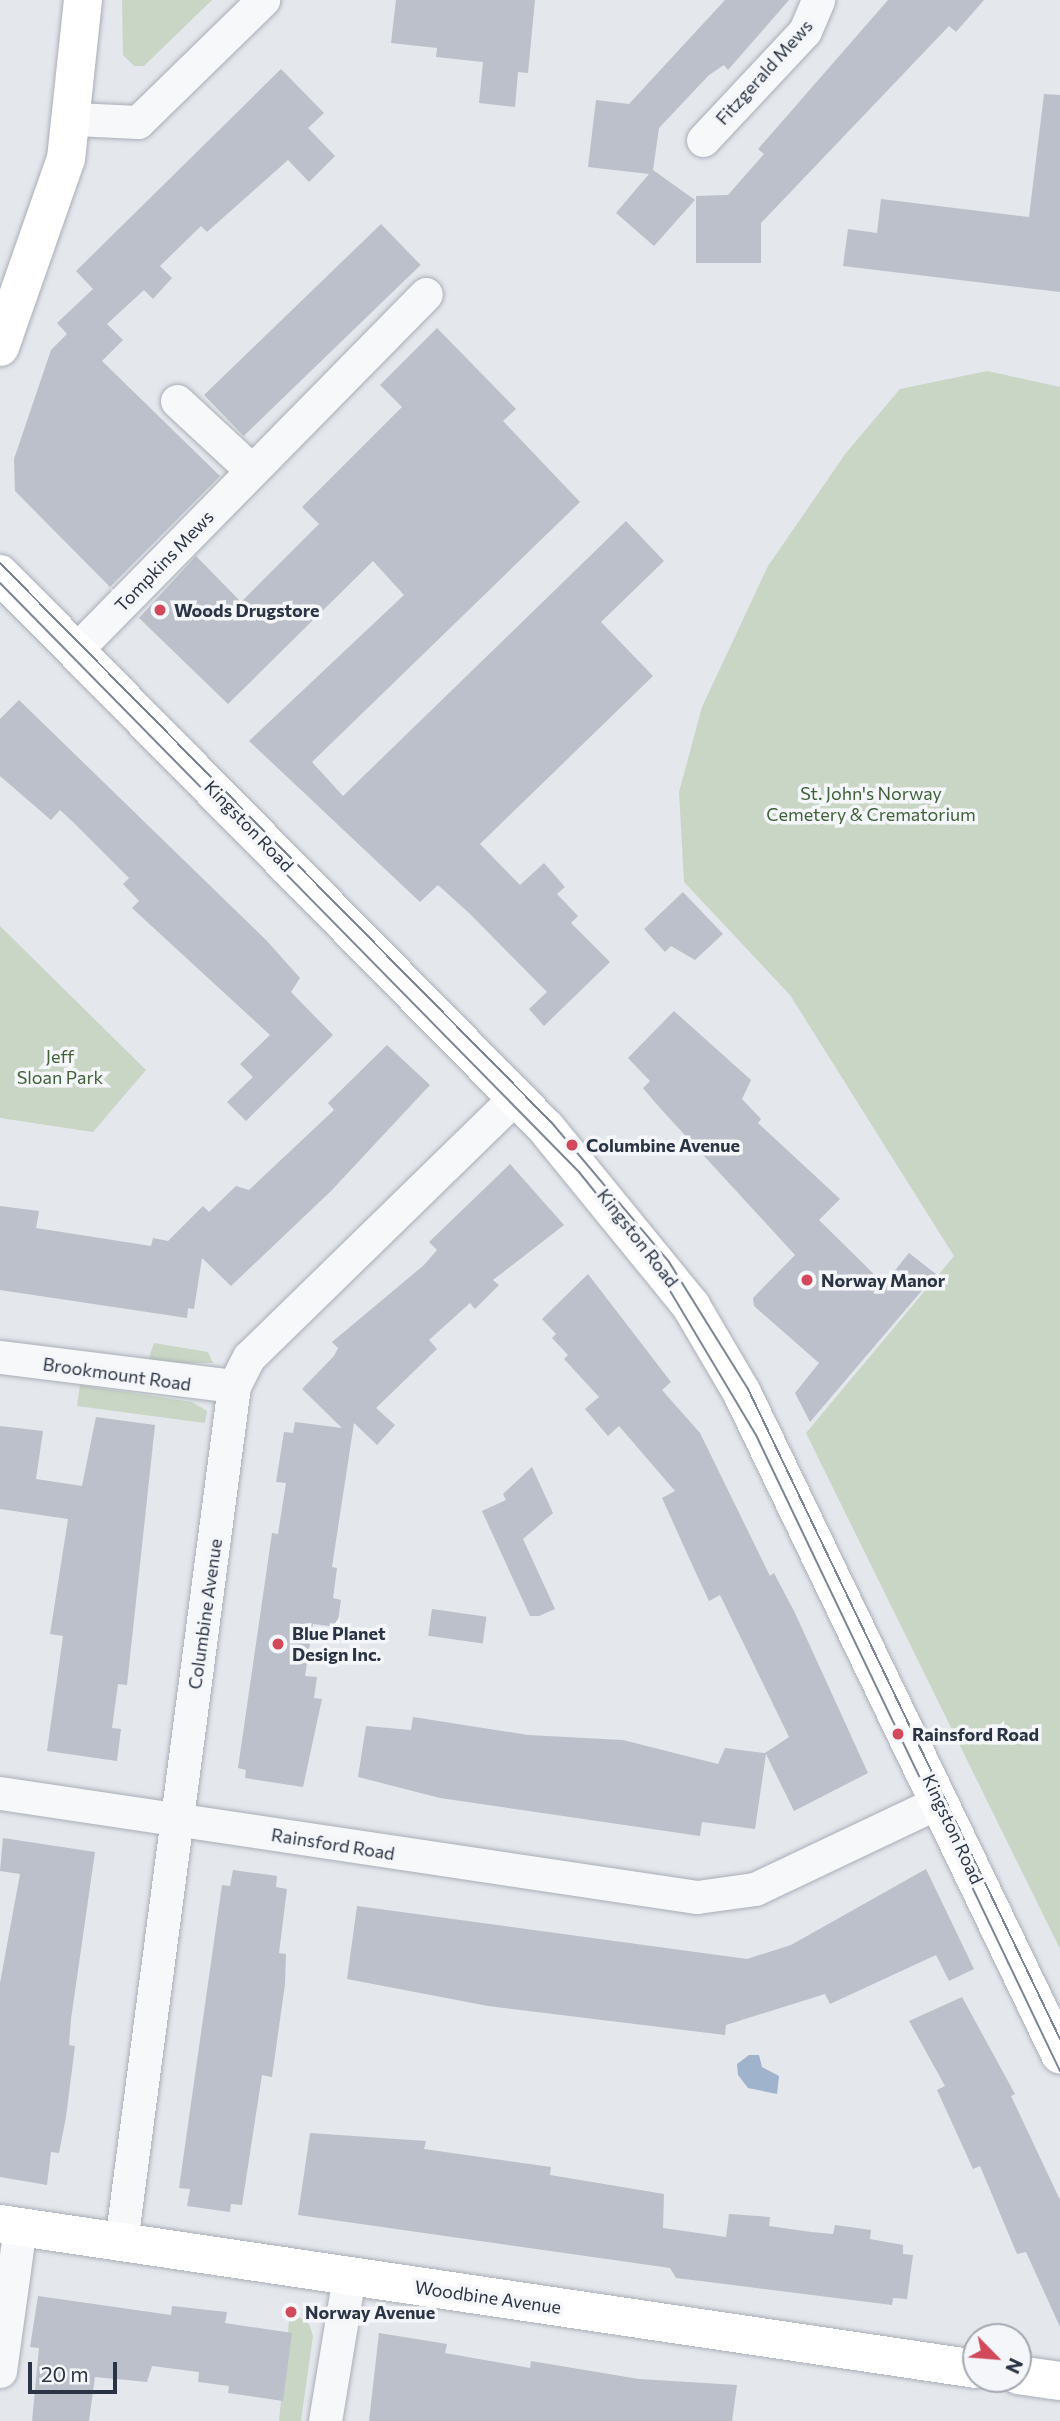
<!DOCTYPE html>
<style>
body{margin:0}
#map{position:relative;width:1060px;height:2421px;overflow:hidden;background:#e4e7ec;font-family:Commissioner,sans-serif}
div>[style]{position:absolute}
.green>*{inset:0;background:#c9d6c5}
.water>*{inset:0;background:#9fb4cc}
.building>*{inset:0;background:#bbc0ca;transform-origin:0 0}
.roads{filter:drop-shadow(0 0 2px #a9aeb7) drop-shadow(0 0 2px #a9aeb7)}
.street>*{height:33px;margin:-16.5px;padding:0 16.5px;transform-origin:16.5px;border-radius:16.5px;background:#f7f8fa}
.secondary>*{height:38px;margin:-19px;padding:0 19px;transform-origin:19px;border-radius:19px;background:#fff}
.tram>*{height:2px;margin:-1px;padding:0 1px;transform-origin:1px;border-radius:1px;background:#7d8696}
.dots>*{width:19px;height:19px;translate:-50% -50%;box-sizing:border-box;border:4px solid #f4f6f9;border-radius:50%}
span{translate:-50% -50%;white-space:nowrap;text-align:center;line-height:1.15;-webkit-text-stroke:7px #f4f6f9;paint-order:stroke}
.street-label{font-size:18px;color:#2b3445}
.poi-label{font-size:18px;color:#2b3445;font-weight:700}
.left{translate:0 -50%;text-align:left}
.park-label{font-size:18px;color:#3f6138}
.north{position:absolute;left:962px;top:2323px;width:70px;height:70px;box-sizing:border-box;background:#f4f6f9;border:2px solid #a4a8b1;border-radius:50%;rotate:115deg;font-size:19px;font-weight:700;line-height:28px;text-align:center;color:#2b3445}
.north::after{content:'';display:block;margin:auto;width:24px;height:32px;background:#d1495b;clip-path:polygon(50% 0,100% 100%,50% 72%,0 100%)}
.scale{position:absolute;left:28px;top:2362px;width:89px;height:32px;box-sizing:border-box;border:4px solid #2b3445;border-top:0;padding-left:9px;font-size:21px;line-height:24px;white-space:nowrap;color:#2b3445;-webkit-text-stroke:5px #f4f6f9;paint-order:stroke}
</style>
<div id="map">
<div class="green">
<div style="clip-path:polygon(122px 0,212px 0,144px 66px,134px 66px,123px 55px)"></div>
<div style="clip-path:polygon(987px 371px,1060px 387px,1060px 1949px,806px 1433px,954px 1256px,790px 995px,684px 882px,679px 792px,702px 707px,768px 566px,846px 453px,900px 389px)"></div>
<div style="clip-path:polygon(0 926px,146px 1070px,93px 1132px,0 1118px)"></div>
<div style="clip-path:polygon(154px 1343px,208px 1352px,213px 1363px,147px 1363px)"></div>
<div style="clip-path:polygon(80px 1385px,192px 1402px,207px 1411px,205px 1423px,77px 1406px)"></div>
<div style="clip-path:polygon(290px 2311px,309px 2324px,313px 2336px,301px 2421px,279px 2421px)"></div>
</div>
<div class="water">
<div style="clip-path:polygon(749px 2055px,759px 2055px,762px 2067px,779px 2076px,777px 2094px,748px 2088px,738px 2075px,737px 2064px)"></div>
</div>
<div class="building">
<div style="clip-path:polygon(396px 0,535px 0,528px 73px,518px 72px,515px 107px,479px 103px,483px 62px,436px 57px,437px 48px,391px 43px)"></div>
<div style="clip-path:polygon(725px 0,789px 0,728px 70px,724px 65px,709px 75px,659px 128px,653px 170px,695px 200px,654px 246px,616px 213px,649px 174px,588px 167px,596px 100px,629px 104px)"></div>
<div style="clip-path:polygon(888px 0,984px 0,956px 32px,949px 26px,761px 223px,761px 263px,696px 263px,696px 196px,728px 195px,764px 154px,758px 149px)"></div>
<div style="clip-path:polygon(281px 69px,324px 113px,308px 128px,335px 156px,309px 182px,288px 160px,207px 232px,201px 226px,160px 266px,172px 278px,153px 299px,144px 290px,107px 324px,123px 340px,102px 361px,220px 476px,110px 587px,15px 491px,14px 459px,51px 350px,67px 334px,57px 323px,93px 289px,76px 271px)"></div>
<div style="clip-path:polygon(1044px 94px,1060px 95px,1060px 292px,843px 266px,848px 229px,877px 233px,881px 199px,1029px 217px)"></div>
<div style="left:381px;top:224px;width:57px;height:246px;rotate:46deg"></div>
<div style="clip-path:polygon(437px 328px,516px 409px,503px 421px,580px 502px,312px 762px,343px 796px,626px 521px,664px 561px,601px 622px,653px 676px,480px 844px,520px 885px,544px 863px,565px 887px,557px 894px,578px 916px,571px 923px,610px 962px,544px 1026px,529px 1009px,547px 992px,469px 913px,438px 885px,420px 902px,249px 741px,404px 595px,373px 561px,228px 704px,139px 618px,196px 556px,241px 602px,319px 524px,302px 507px,402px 407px,380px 385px)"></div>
<div style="clip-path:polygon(19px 700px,267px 941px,300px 978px,291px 992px,333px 1035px,246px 1121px,227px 1102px,253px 1077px,240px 1064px,270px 1035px,132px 908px,139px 901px,123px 884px,129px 878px,73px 822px,60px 810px,51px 820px,0 776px,0 719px)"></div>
<div style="clip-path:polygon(683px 892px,723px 934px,695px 960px,671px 946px,665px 952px,644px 929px)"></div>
<div style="clip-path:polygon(674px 1011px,751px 1080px,742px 1099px,761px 1119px,758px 1123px,840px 1199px,819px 1220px,884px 1284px,909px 1253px,936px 1274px,810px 1422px,795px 1393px,819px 1363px,754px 1306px,753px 1298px,795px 1255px,660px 1108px,643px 1088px,650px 1081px,628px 1058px)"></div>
<div style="clip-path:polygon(387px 1045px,430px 1085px,331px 1191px,231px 1286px,202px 1258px,194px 1309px,188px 1308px,187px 1318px,0 1290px,0 1206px,39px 1211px,36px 1228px,151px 1246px,153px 1238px,168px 1241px,203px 1206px,209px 1212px,236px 1186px,249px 1190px,334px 1110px,328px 1103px)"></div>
<div style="clip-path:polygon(510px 1164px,564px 1225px,493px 1280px,499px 1285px,475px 1309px,470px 1303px,429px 1340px,437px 1349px,376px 1408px,395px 1425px,377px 1445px,354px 1423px,332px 1567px,337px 1568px,333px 1598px,341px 1600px,337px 1627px,313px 1624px,305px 1676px,317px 1677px,314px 1698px,322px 1699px,303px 1787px,245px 1778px,246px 1770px,238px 1768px,272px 1533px,278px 1534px,286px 1483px,276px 1482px,284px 1432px,293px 1433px,295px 1422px,342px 1428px,302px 1389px,334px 1356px,338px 1348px,332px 1342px,424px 1265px,437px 1250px,429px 1242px)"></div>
<div style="clip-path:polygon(588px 1274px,671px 1382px,662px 1390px,700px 1433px,770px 1576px,774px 1573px,795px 1613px,868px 1773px,794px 1811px,766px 1754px,755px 1829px,702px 1822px,700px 1836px,440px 1798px,358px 1777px,366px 1726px,411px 1730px,413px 1717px,528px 1735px,623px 1740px,718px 1764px,725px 1748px,765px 1753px,789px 1737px,720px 1595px,709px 1601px,695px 1571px,662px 1498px,675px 1491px,619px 1426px,608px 1436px,585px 1409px,599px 1397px,564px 1359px,568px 1355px,552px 1338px,556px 1334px,542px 1319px)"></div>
<div style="clip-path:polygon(96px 1417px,155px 1425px,127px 1685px,118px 1684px,112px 1728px,121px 1729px,117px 1761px,47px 1751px,63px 1636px,50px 1634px,68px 1519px,0 1509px,0 1426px,43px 1431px,36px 1479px,82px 1486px)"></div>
<div style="clip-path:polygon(532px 1467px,553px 1513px,523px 1539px,555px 1609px,539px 1616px,530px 1616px,482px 1511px,506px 1500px,503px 1494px)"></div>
<div style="left:432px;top:1609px;width:55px;height:27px;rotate:8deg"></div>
<div style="clip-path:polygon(3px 1838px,95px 1852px,71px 2019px,69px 2045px,75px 2046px,66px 2117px,59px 2153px,51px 2152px,47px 2185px,0 2177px,0 1983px,20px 1874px,0 1871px)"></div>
<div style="clip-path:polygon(926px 1869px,974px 1969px,949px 1981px,936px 1955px,830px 2004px,825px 1994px,726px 2025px,725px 2035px,488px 2006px,347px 1979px,357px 1906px,747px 1959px,791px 1945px)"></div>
<div style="clip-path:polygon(233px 1870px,277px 1876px,276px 1887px,287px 1889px,279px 1953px,286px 1954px,285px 1984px,272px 2077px,262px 2075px,242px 2205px,231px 2204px,230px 2212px,187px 2206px,190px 2189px,179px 2188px,222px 1885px,230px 1886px)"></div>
<div style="clip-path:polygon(962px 1997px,1015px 2094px,1011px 2096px,1060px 2200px,1060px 2327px,1026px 2252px,1017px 2254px,980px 2166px,973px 2169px,937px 2090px,945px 2086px,909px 2021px)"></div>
<div style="clip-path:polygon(310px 2133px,426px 2141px,424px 2149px,551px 2167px,550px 2175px,664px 2194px,663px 2228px,726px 2237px,729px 2214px,770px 2217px,769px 2226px,811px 2232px,833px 2234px,835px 2225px,871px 2230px,870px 2239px,903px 2245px,903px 2254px,913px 2255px,907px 2299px,893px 2298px,892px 2305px,701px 2281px,676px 2278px,670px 2268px,298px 2215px)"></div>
<div style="clip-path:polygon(38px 2296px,171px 2315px,172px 2306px,227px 2312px,225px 2323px,292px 2333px,283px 2401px,228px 2393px,229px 2386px,198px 2382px,199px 2372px,152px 2366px,147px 2382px,95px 2377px,89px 2421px,32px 2421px,39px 2348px,30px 2347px)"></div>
<div style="clip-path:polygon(379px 2333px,447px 2344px,445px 2353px,530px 2368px,531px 2361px,639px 2379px,737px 2385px,732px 2421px,369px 2421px)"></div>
</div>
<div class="roads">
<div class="street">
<div style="left:75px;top:119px;width:63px;rotate:2.7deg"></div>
<div style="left:138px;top:122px;width:175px;rotate:-44.3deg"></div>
<div style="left:703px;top:140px;width:149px;rotate:-46.9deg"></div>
<div style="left:805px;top:31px;width:34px;rotate:-67deg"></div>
<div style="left:177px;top:401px;width:98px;rotate:42.9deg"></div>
<div style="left:76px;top:650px;width:499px;rotate:-45.5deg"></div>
<div style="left:0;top:1357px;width:236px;rotate:7.1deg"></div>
<div style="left:0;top:1793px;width:705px;rotate:8.49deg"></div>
<div style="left:697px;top:1897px;width:59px;rotate:-7.9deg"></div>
<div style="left:755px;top:1889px;width:205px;rotate:-25.4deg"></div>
<div style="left:121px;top:2242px;width:863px;rotate:-82.48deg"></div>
<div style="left:234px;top:1386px;width:33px;rotate:-63deg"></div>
<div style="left:249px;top:1357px;width:372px;rotate:-44.3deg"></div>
<div style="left:0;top:2371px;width:145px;rotate:-82.1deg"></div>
<div style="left:325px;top:2421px;width:147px;rotate:-80.6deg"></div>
</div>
<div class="secondary">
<div style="left:0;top:347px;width:199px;rotate:-70.7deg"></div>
<div style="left:66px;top:159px;width:160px;rotate:-83.9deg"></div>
<div style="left:0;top:574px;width:778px;rotate:45.42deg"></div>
<div style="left:546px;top:1128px;width:230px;rotate:50.8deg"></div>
<div style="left:691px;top:1306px;width:101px;rotate:59.6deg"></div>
<div style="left:742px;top:1393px;width:734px;rotate:64.31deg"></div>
<div style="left:0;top:2224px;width:987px;rotate:8.45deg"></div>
<div style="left:1018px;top:2375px;width:42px;rotate:8.1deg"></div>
</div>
</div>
<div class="tram">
<div style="left:0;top:563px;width:786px;rotate:45.41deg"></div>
<div style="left:552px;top:1123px;width:182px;rotate:49.9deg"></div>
<div style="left:669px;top:1262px;width:150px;rotate:58.1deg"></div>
<div style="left:748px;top:1389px;width:721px;rotate:64.36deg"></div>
<div style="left:0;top:583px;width:826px;rotate:45.49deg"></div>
<div style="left:579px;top:1172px;width:124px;rotate:51.2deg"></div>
<div style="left:657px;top:1269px;width:193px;rotate:59.2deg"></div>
<div style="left:756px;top:1435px;width:705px;rotate:64.45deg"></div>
</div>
<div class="dots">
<div style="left:160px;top:610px;background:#d1495b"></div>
<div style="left:572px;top:1145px;background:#d1495b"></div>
<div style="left:807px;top:1280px;background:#d1495b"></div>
<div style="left:278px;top:1644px;background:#d1495b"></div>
<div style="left:898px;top:1734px;background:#d1495b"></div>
<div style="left:291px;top:2312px;background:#d1495b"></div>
</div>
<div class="street-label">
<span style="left:764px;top:72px;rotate:-48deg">Fitzgerald Mews</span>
<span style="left:164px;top:561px;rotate:-46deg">Tompkins Mews</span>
<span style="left:249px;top:826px;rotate:46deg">Kingston Road</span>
<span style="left:638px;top:1238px;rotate:52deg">Kingston Road</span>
<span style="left:117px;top:1374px;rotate:8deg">Brookmount Road</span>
<span style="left:205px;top:1614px;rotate:-82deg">Columbine Avenue</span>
<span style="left:953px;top:1829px;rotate:65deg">Kingston Road</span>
<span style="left:333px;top:1844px;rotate:9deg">Rainsford Road</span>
<span style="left:488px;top:2297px;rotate:8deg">Woodbine Avenue</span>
</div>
<div class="poi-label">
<span class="left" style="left:174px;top:610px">Woods Drugstore</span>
<span class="left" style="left:586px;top:1145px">Columbine Avenue</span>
<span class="left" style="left:821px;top:1280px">Norway Manor</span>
<span class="left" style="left:292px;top:1644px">Blue Planet<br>Design Inc.</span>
<span class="left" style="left:912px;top:1734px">Rainsford Road</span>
<span class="left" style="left:305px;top:2312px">Norway Avenue</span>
</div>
<div class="park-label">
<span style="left:871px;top:804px">St. John's Norway<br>Cemetery &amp; Crematorium</span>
<span style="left:60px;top:1067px">Jeff<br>Sloan Park</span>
</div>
<div class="north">N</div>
<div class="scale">20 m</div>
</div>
